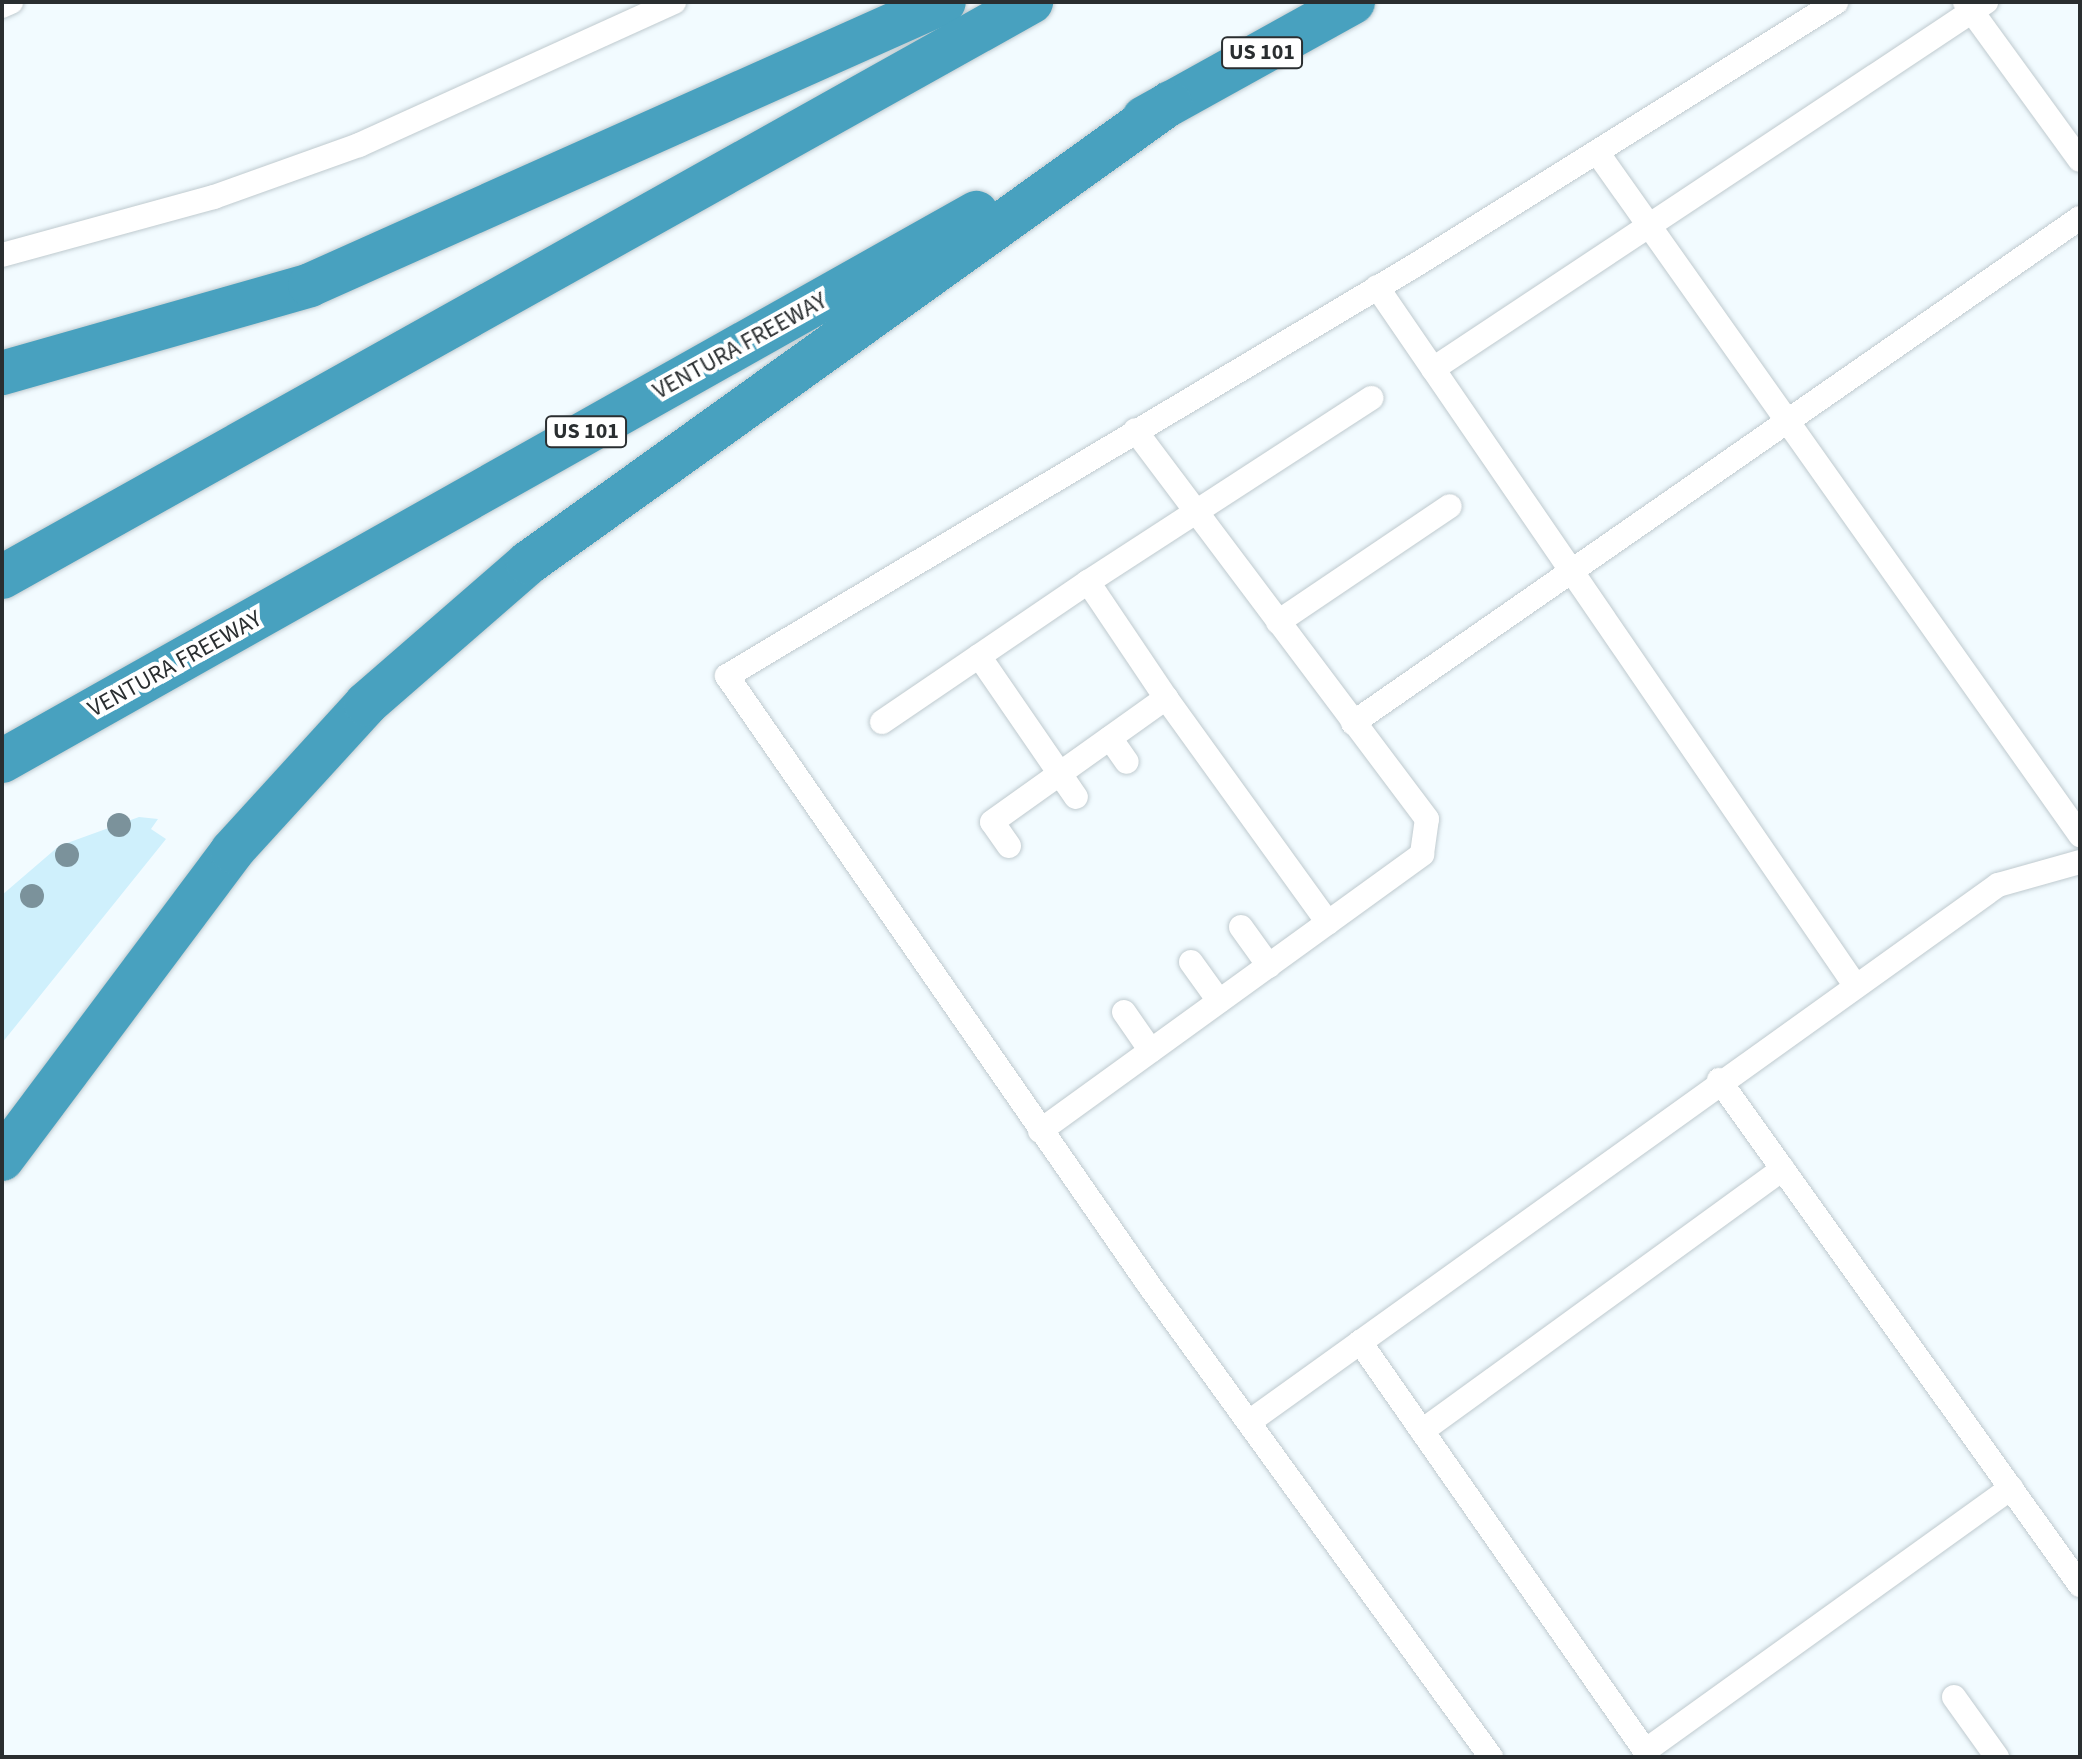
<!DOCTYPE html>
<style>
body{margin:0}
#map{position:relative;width:2082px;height:1759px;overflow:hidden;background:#f2fbff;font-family:"Source Sans 3",sans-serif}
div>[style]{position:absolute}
.green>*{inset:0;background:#cff0fc}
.roads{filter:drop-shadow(0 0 2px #bfcacf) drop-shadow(0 0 2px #bfcacf)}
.service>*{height:24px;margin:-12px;padding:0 12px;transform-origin:12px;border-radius:12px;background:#fff}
.motorway>*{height:44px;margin:-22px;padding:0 22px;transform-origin:22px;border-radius:22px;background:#48a1bf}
.trees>*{width:24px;height:24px;margin:-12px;border-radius:50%;background:#7b929b}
span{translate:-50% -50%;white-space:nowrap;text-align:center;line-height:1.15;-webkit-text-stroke:8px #fff;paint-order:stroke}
.shield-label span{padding:2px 6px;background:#fff;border:2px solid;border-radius:6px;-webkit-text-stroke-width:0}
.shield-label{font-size:22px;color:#2a2e30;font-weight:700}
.street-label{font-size:24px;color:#2a2e30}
.frame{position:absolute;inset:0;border:4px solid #2a2e30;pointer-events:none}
</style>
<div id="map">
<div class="green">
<div style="clip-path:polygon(139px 817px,158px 819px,151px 829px,166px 839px,2px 1043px,2px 895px,59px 846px)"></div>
</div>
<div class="roads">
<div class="service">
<div style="left:1965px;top:2px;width:195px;rotate:54deg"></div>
<div style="left:2px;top:6px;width:10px;rotate:-24deg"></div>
<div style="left:1597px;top:152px;width:837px;rotate:54.73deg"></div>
<div style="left:2px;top:255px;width:220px;rotate:-15.3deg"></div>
<div style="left:214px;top:197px;width:154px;rotate:-19.7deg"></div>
<div style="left:359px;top:145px;width:346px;rotate:-24.4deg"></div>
<div style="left:1377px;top:287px;width:846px;rotate:55.6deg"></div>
<div style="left:1433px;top:369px;width:664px;rotate:-33.57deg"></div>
<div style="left:1278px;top:622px;width:207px;rotate:-34deg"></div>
<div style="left:979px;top:656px;width:171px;rotate:55.5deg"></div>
<div style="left:1166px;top:698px;width:140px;rotate:-123.9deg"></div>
<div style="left:1088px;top:582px;width:338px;rotate:-33deg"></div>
<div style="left:882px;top:722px;width:249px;rotate:-34.2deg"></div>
<div style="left:1353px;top:723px;width:885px;rotate:-34.79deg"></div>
<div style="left:1110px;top:738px;width:29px;rotate:55deg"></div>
<div style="left:1009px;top:846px;width:29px;rotate:-125deg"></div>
<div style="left:992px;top:822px;width:214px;rotate:-35.5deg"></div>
<div style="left:1166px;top:698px;width:277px;rotate:54.2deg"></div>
<div style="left:1241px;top:927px;width:48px;rotate:54.3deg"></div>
<div style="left:1191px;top:962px;width:48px;rotate:54.3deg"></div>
<div style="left:1124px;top:1012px;width:47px;rotate:55.3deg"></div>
<div style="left:1719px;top:1080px;width:621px;rotate:54.44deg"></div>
<div style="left:1040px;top:1131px;width:472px;rotate:-35.9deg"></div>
<div style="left:1422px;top:854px;width:35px;rotate:-82deg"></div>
<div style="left:1427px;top:819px;width:486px;rotate:-126.9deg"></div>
<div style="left:1360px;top:1342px;width:499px;rotate:55.1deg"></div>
<div style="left:1645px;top:1751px;width:451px;rotate:-35.7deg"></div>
<div style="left:1249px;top:1422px;width:922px;rotate:-35.64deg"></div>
<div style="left:1998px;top:885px;width:85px;rotate:-15.7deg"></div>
<div style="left:1422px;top:1431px;width:446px;rotate:-36deg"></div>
<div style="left:1954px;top:1697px;width:74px;rotate:54.4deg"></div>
<div style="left:1491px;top:1757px;width:583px;rotate:-125.93deg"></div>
<div style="left:1149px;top:1285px;width:741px;rotate:-124.72deg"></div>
<div style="left:727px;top:676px;width:800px;rotate:-30.83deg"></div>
<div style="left:1414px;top:266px;width:498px;rotate:-32deg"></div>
</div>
<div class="motorway">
<div style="left:1144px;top:118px;width:239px;rotate:-29deg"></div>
<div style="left:2px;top:373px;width:320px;rotate:-15.9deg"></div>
<div style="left:310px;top:285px;width:694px;rotate:-24.05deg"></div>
<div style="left:2px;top:577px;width:1179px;rotate:-29.2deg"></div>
<div style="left:2px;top:761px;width:1118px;rotate:-29.36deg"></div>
<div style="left:2px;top:1159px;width:384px;rotate:-53.2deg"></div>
<div style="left:232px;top:851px;width:199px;rotate:-47.6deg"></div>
<div style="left:366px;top:704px;width:215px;rotate:-41deg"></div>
<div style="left:528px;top:563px;width:790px;rotate:-35.62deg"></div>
</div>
</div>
<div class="trees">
<div style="left:119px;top:825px"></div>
<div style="left:67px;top:855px"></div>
<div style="left:32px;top:896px"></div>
</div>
<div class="shield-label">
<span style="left:1262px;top:53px">US 101</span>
<span style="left:586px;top:432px">US 101</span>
</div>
<div class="street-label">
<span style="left:740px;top:346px;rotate:-29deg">VENTURA FREEWAY</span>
<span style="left:175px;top:664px;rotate:-29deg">VENTURA FREEWAY</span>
</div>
<div class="frame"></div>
</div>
